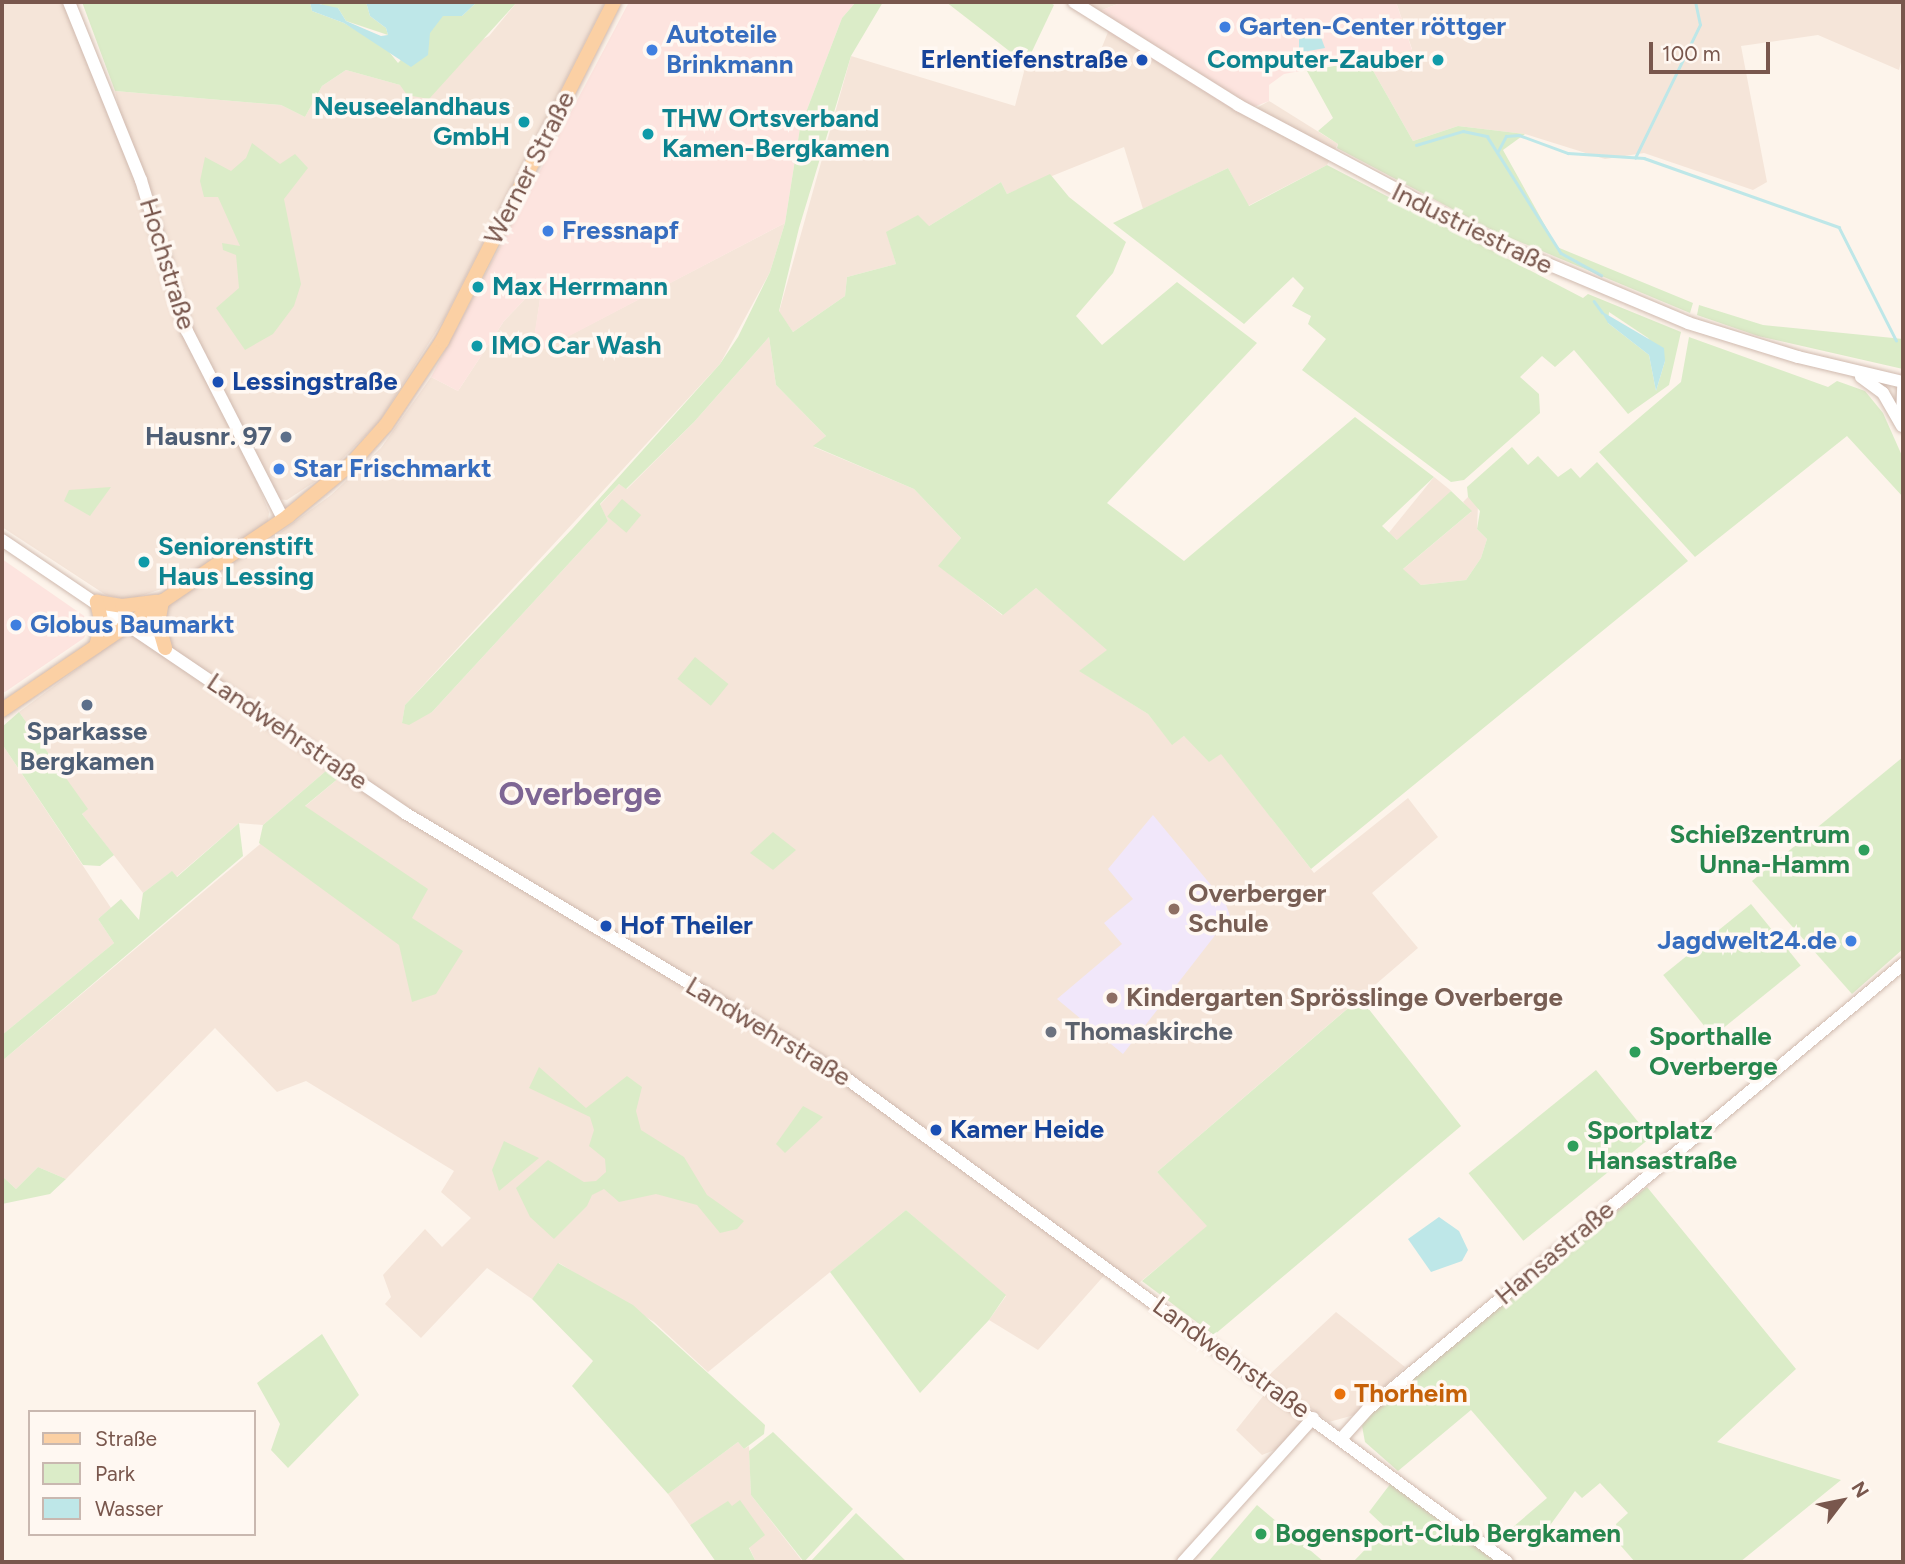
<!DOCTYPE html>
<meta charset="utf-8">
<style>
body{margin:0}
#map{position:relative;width:1905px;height:1564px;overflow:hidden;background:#fdf4eb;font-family:Figtree,sans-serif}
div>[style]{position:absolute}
.residential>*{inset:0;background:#f5e5d9;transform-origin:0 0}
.commercial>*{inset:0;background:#fde4df}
.education>*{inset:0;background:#f1e7fa}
.green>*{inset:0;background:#dbecc8;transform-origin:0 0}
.water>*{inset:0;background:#bee7e8}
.stream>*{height:2.5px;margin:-1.25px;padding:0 1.25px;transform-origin:1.25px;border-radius:1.25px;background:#bee7e8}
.roads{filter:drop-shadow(0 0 2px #d0baaf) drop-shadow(0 0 2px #d0baaf)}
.tertiary>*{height:12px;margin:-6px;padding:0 6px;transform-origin:6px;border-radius:6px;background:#fff}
.secondary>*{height:12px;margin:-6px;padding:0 6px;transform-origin:6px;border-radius:6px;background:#fff}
.primary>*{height:14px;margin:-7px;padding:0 7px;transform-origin:7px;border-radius:7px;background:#fbd0a4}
.dots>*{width:19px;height:19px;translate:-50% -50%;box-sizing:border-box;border:4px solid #fff8f2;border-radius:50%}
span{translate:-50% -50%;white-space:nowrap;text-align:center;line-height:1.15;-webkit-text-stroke:7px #fff8f2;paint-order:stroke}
.shop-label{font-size:26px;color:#366cbe;font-weight:700}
.left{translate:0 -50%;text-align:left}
.right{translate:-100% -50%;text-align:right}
.transit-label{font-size:26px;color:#164399;font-weight:700}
.culture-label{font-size:26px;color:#0d838f;font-weight:700}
.street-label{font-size:26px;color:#79574d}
.service-label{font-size:26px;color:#4e5e75;font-weight:700}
.leisure-label{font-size:26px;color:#27864d;font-weight:700}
.education-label{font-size:26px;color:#785e54;font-weight:700}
.worship-label{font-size:26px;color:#5b616d;font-weight:700}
.food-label{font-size:26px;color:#c56008;font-weight:700}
.district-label{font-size:33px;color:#7e6694;font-weight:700}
.frame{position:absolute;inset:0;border:4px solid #79574d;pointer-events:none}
.legend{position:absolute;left:28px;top:1410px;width:228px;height:126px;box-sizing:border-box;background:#fff8f2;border:2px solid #c9b8b0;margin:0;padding:9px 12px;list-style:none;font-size:21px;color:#79574d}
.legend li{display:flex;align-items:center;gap:14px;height:35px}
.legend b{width:35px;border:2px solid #c9b8b0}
.north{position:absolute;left:1807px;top:1466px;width:70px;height:70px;-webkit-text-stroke:5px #fff8f2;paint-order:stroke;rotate:58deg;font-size:19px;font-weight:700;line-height:28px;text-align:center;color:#79574d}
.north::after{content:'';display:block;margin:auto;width:24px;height:32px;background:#79574d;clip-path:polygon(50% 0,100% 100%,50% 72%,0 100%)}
.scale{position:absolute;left:1649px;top:42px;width:121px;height:32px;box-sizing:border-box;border:4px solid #79574d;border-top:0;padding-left:9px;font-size:21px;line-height:24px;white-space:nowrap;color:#79574d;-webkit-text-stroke:5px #fff8f2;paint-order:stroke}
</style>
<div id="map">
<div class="residential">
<div style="clip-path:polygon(2px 2px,68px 2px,124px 131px,115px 91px,281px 105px,305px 117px,322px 86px,346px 70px,400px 85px,489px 36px,517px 2px,605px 2px,444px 319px,379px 422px,328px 473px,287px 500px,275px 499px,248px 460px,269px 512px,268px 522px,180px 583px,128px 600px,106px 595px,2px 527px)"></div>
<div style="clip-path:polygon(1067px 2px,1123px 2px,1102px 10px,1253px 110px,1269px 101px,1338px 144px,1327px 165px,1248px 206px,1228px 168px,1143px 209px,1124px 147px,1007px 194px,1001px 182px,929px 226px,887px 233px,896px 264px,847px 277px,845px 296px,793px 332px,779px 312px,851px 56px,1015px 106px,1026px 64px,1100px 52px,1108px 32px)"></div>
<div style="clip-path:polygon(1396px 2px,1903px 2px,1903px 54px,1899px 70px,1818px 35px,1741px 46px,1767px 182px,1753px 190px,1644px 153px,1605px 159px,1525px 134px,1458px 126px,1413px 141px,1367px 60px,1412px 49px)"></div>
<div style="clip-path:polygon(785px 223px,770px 272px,720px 364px,405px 705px,402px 723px,432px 712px,608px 521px,600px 505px,619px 484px,627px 489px,694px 422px,769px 337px,776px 385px,826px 436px,814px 447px,914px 489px,961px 538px,939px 566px,1002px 615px,1036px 588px,1108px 650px,1080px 671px,1148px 714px,1172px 744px,1184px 736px,1221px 753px,1314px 873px,1408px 798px,1438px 837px,1372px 893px,1418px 948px,1157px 1172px,1208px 1226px,1134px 1287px,783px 1038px,1109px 1270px,1038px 1350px,989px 1320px,1006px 1296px,906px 1210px,708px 1372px,654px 1322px,559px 1263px,532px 1299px,487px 1268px,421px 1338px,385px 1304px,391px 1297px,383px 1275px,425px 1229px,442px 1247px,471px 1218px,441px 1192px,454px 1171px,306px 1081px,277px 1092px,215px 1028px,66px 1179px,38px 1167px,16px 1189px,2px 1176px,2px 1061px,346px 772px,334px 764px,263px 825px,239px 823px,176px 877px,171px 872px,143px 893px,82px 814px,87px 809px,19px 712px,213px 568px,259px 548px,331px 495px,381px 448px,431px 377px,458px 391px,504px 321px,532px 292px,540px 299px,532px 355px)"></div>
<div style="left:1434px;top:477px;width:22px;height:72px;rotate:39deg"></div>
<div style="clip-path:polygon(1468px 497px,1478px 505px,1477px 529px,1487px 539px,1481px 558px,1466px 580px,1421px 585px,1402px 570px,1471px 512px,1463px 502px)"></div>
<div style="clip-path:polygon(2px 744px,111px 908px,98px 919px,114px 943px,2px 1035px)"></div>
<div style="clip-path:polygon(1336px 1312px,1405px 1367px,1354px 1415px,1329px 1422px,1268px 1376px)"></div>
<div style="clip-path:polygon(1268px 1390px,1306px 1418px,1279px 1448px,1262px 1455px,1236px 1430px)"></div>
<div style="clip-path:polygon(738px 1442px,744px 1449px,749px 1446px,751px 1495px,803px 1562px,756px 1562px,728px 1502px,690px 1525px,668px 1494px)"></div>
</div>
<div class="commercial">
<div style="clip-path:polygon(629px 2px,856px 2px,842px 18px,800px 128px,785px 223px,531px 356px,540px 299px,532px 292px,504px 321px,458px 391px,431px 377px)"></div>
<div style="clip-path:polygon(1123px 2px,1396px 2px,1412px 50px,1284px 74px,1269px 85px,1269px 101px,1238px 113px,1108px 32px,1102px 10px)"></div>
<div style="clip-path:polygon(2px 559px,87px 618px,89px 627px,84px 638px,5px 692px,2px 691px)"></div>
</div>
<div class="education">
<div style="clip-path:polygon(1153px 815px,1225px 902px,1230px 916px,1123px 1054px,1057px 999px,1122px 944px,1104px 923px,1133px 899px,1108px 869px)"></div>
</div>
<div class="green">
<div style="clip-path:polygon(82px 2px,310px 2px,312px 11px,344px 23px,386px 48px,398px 63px,443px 15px,462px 16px,477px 2px,517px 2px,429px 99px,407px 95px,400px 85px,346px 70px,322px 86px,305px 117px,281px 105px,115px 91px)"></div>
<div style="clip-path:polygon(319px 2px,366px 2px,370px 16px,386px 28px,388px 35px,346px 21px,338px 8px,325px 8px)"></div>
<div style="clip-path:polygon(856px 2px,883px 2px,851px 56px,799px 228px,779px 311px,793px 332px,845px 296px,847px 277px,896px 264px,886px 232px,918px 215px,929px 226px,1001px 182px,1007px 194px,1050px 174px,1069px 197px,1126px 242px,1113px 273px,1076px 316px,1102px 345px,1177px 282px,1257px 343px,1107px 503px,1184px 561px,1355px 417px,1434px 477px,1382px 526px,1397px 540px,1451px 491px,1472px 511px,1403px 569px,1421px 585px,1466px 580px,1481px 558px,1487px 539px,1477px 529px,1480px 511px,1468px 497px,1467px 487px,1512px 447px,1528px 465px,1538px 456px,1558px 477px,1571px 468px,1580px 478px,1597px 462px,1688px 561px,1311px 869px,1221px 754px,1209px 762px,1184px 736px,1172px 745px,1148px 714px,1079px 671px,1107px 650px,1036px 588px,1003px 615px,938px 566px,961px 538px,914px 489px,813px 446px,826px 436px,776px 385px,769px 337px,694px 422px,626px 489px,619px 484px,600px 504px,608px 521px,432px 712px,409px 725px,402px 723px,405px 705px,573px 528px,720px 364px,738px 337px,770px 272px,785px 223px,800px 128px,842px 18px)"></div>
<div style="clip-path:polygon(946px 2px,1049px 2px,1054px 5px,1026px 64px)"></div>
<div style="clip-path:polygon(1367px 60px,1413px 141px,1458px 126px,1525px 134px,1503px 150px,1557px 247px,1693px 303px,1690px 313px,1494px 231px,1337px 148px,1338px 144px,1318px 131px,1333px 118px,1307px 71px)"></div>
<div style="clip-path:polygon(252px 143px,280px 164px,295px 154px,308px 168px,284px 199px,301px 284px,294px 306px,273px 334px,245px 350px,216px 308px,239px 288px,236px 255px,223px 250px,222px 243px,240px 246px,218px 197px,204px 197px,200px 181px,205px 157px,231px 171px,246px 158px)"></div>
<div style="clip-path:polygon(evenodd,1327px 165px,1583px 298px,1588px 294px,1681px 332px,1669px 385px,1628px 414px,1574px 350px,1555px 367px,1542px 356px,1520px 377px,1539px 394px,1540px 413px,1464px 480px,1451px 482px,1302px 370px,1326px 339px,1308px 324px,1311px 316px,1292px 306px,1304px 288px,1293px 277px,1244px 324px,1113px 223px,1228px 168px,1249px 206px,1327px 165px,1609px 312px,1648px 338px,1665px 361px,1656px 391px,1649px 355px,1608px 323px,1609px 312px)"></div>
<div style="clip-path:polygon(1699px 305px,1763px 325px,1903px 339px,1903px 369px,1758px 336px,1697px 315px)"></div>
<div style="clip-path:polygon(1689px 337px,1828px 387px,1837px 381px,1865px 391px,1883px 413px,1903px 458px,1903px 497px,1847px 436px,1695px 557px,1599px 452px,1681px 382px)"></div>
<div style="clip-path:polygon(111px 487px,90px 516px,64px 501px,69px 490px)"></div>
<div style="left:622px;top:499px;width:25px;height:23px;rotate:40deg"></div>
<div style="left:695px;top:657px;width:43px;height:28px;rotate:39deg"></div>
<div style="clip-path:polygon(19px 712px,88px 809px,82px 814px,114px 855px,100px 866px,83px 865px,2px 744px,2px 727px)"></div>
<div style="clip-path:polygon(1903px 757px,1903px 949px,1852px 994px,1752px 881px)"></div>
<div style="clip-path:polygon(334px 764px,346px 772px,305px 806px,428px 889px,412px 918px,463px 951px,436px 994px,412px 1002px,399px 945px,259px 843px,263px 825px)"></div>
<div style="clip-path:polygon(239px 823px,243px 856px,2px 1061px,2px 1035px,114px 943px,98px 919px,121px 899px,139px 920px,143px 893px,172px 871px,177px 877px)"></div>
<div style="clip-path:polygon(773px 832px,796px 850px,773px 870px,750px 853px)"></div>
<div style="left:1751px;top:904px;width:79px;height:113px;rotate:51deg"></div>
<div style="clip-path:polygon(1360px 998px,1461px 1126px,1214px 1335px,1142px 1281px,1207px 1226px,1157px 1172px)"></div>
<div style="clip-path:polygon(539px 1067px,586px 1108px,627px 1076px,642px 1087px,636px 1111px,641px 1130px,684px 1157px,707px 1195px,744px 1221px,737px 1229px,720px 1233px,697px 1205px,656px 1194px,619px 1202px,604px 1189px,592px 1195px,587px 1206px,554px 1239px,530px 1217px,516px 1188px,548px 1160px,584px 1182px,596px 1181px,606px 1172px,605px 1159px,589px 1146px,594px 1130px,590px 1117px,529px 1088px)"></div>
<div style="left:1596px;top:1070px;width:87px;height:164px;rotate:51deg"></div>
<div style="clip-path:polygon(803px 1106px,823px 1117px,785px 1153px,776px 1144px)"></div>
<div style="clip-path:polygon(504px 1141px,539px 1158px,499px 1191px,492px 1170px)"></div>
<div style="clip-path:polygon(38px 1167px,66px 1179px,50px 1194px,2px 1204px,2px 1176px,16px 1189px)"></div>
<div style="clip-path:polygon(1647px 1187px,1796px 1369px,1717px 1442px,1841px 1480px,1740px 1562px,1635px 1562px,1621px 1546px,1616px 1524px,1628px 1513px,1600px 1483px,1582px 1498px,1575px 1491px,1535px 1546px,1513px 1527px,1547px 1498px,1471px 1410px,1398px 1471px,1365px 1442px,1362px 1426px,1370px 1411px)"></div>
<div style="clip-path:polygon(906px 1210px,1006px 1295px,989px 1320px,920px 1393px,830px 1272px)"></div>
<div style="clip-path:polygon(558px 1263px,633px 1305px,765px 1425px,764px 1434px,744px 1449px,738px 1442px,668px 1494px,572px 1386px,593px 1361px,532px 1299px)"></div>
<div style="clip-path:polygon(322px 1334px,359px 1395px,288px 1468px,271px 1450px,280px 1424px,257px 1383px)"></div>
<div style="clip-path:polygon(773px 1432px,853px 1509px,804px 1562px,751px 1495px,749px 1451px)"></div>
<div style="clip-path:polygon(1394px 1479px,1504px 1562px,1353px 1562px,1386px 1528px,1369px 1512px)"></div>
<div style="clip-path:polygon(740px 1500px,765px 1535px,749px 1548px,756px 1562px,716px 1562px,690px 1525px,728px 1501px,732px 1506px)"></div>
<div style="clip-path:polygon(1257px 1505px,1324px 1562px,1208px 1562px)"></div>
<div style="clip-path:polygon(856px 1513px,907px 1562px,810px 1562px)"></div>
</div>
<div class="water">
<div style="clip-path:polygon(310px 2px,338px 8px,346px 21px,381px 36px,388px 35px,386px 28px,370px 16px,366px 2px,477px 2px,462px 16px,443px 16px,430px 33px,428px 55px,411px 67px,344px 23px,312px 11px)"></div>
<div style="clip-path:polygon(1319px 32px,1325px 48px,1303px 52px,1299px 48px,1299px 39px)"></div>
<div style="clip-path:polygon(1601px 311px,1664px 348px,1665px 361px,1656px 391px,1649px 355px,1608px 323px)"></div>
<div style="clip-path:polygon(1439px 1217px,1459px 1231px,1468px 1250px,1462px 1261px,1431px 1272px,1408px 1239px)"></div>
</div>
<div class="stream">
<div style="left:1416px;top:145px;width:49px;rotate:-16.6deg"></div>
<div style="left:1463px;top:131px;width:25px;rotate:12deg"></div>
<div style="left:1487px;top:136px;width:138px;rotate:57.7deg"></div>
<div style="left:1561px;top:253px;width:46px;rotate:28.8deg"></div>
<div style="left:1497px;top:153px;width:19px;rotate:-62deg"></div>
<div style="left:1506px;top:136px;width:13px;rotate:-4deg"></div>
<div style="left:1519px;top:135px;width:52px;rotate:20.2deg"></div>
<div style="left:1568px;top:153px;width:76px;rotate:3.8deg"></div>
<div style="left:1644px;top:158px;width:207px;rotate:19.5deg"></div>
<div style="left:1839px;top:227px;width:127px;rotate:63.2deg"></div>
<div style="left:1635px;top:158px;width:148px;rotate:-64deg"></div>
<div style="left:1700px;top:25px;width:24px;rotate:-102deg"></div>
<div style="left:1594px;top:301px;width:14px;rotate:54deg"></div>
</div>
<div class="roads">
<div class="tertiary">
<div style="left:69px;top:2px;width:192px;rotate:68deg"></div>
<div style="left:141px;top:180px;width:158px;rotate:73.1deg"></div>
<div style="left:187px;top:331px;width:211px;rotate:62.9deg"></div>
<div style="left:1074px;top:2px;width:194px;rotate:32.1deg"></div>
<div style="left:1238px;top:105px;width:294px;rotate:28deg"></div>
<div style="left:1498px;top:243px;width:206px;rotate:22.8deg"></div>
<div style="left:1688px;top:323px;width:115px;rotate:17.2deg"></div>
<div style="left:1798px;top:357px;width:108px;rotate:13.4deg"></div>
<div style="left:1861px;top:377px;width:27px;rotate:36deg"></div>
<div style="left:1883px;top:393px;width:38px;rotate:60deg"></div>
<div style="left:1902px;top:420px;width:34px;rotate:-88deg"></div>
<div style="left:1341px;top:1439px;width:40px;rotate:-48deg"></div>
<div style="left:1368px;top:1409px;width:696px;rotate:-39.75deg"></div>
<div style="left:1183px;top:1562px;width:194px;rotate:-47.9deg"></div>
</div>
<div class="secondary">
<div style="left:2px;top:540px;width:487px;rotate:34.1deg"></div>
<div style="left:405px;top:813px;width:506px;rotate:30.92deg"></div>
<div style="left:839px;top:1073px;width:828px;rotate:36.21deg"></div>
</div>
<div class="primary">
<div style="left:162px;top:601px;width:22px;rotate:100deg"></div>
<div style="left:158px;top:623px;width:26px;rotate:74deg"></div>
<div style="left:97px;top:602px;width:25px;rotate:9deg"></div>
<div style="left:122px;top:606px;width:35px;rotate:-7deg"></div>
<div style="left:96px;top:646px;width:23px;rotate:-75deg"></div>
<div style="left:102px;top:624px;width:23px;rotate:-103deg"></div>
<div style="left:2px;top:710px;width:346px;rotate:-34.1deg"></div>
<div style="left:288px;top:516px;width:83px;rotate:-39.6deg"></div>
<div style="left:352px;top:463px;width:51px;rotate:-48.2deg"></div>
<div style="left:386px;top:425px;width:101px;rotate:-56.3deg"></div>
<div style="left:442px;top:341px;width:380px;rotate:-63.1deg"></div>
</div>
</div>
<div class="dots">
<div style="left:1225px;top:27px;background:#3f7fe0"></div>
<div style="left:652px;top:50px;background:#3f7fe0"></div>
<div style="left:1142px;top:60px;background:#1a4fb4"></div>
<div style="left:1438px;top:60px;background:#0f9aa8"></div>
<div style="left:524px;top:122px;background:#0f9aa8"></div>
<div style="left:648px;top:134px;background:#0f9aa8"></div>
<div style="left:548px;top:231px;background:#3f7fe0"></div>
<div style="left:478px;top:287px;background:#0f9aa8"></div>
<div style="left:477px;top:346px;background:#0f9aa8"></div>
<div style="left:218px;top:382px;background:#1a4fb4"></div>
<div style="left:286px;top:437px;background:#5c6f8a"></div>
<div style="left:279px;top:469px;background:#3f7fe0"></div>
<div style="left:144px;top:562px;background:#0f9aa8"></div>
<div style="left:16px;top:625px;background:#3f7fe0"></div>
<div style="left:87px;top:705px;background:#5c6f8a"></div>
<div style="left:1864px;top:850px;background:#2e9e5b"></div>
<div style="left:1174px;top:909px;background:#8d6e63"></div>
<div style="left:606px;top:926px;background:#1a4fb4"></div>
<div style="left:1851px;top:941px;background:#3f7fe0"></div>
<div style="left:1112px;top:998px;background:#8d6e63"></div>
<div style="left:1051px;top:1032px;background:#6b7280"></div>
<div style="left:1635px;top:1052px;background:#2e9e5b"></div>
<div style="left:936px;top:1130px;background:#1a4fb4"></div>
<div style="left:1573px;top:1146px;background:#2e9e5b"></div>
<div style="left:1340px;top:1394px;background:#e8710a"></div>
<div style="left:1261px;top:1534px;background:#2e9e5b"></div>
</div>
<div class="shop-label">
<span class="left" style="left:1239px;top:27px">Garten-Center röttger</span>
<span class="left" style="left:666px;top:50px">Autoteile<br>Brinkmann</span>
<span class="left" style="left:562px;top:231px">Fressnapf</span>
<span class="left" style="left:293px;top:469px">Star Frischmarkt</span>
<span class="left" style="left:30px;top:625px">Globus Baumarkt</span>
<span class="right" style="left:1837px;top:941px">Jagdwelt24.de</span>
</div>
<div class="transit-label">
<span class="right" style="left:1128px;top:60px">Erlentiefenstraße</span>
<span class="left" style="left:232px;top:382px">Lessingstraße</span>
<span class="left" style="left:620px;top:926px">Hof Theiler</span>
<span class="left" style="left:950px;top:1130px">Kamer Heide</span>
</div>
<div class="culture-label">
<span class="right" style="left:1424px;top:60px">Computer-Zauber</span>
<span class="right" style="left:510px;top:122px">Neuseelandhaus<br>GmbH</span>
<span class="left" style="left:662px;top:134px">THW Ortsverband<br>Kamen-Bergkamen</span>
<span class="left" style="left:492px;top:287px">Max Herrmann</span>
<span class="left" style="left:491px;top:346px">IMO Car Wash</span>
<span class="left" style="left:158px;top:562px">Seniorenstift<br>Haus Lessing</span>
</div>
<div class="street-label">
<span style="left:530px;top:168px;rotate:-63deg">Werner Straße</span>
<span style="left:1472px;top:229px;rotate:26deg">Industriestraße</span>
<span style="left:167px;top:264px;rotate:73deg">Hochstraße</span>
<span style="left:287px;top:732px;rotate:34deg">Landwehrstraße</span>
<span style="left:768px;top:1032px;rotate:31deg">Landwehrstraße</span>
<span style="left:1555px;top:1253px;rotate:-40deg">Hansastraße</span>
<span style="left:1231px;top:1358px;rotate:36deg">Landwehrstraße</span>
</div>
<div class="service-label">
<span class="right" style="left:272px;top:437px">Hausnr. 97</span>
<span style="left:87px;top:747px">Sparkasse<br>Bergkamen</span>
</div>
<div class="leisure-label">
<span class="right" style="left:1850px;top:850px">Schießzentrum<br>Unna-Hamm</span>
<span class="left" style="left:1649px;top:1052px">Sporthalle<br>Overberge</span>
<span class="left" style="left:1587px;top:1146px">Sportplatz<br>Hansastraße</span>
<span class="left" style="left:1275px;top:1534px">Bogensport-Club Bergkamen</span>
</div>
<div class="education-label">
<span class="left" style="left:1188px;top:909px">Overberger<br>Schule</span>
<span class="left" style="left:1126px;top:998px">Kindergarten Sprösslinge Overberge</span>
</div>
<div class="worship-label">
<span class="left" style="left:1065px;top:1032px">Thomaskirche</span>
</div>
<div class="food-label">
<span class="left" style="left:1354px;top:1394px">Thorheim</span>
</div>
<div class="district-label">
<span style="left:580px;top:794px">Overberge</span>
</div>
<div class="frame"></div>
<ul class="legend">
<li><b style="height:9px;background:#fbd0a4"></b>Straße</li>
<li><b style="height:19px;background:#dbecc8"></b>Park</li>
<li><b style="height:19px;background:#bee7e8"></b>Wasser</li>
</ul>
<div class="north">N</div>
<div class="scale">100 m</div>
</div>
